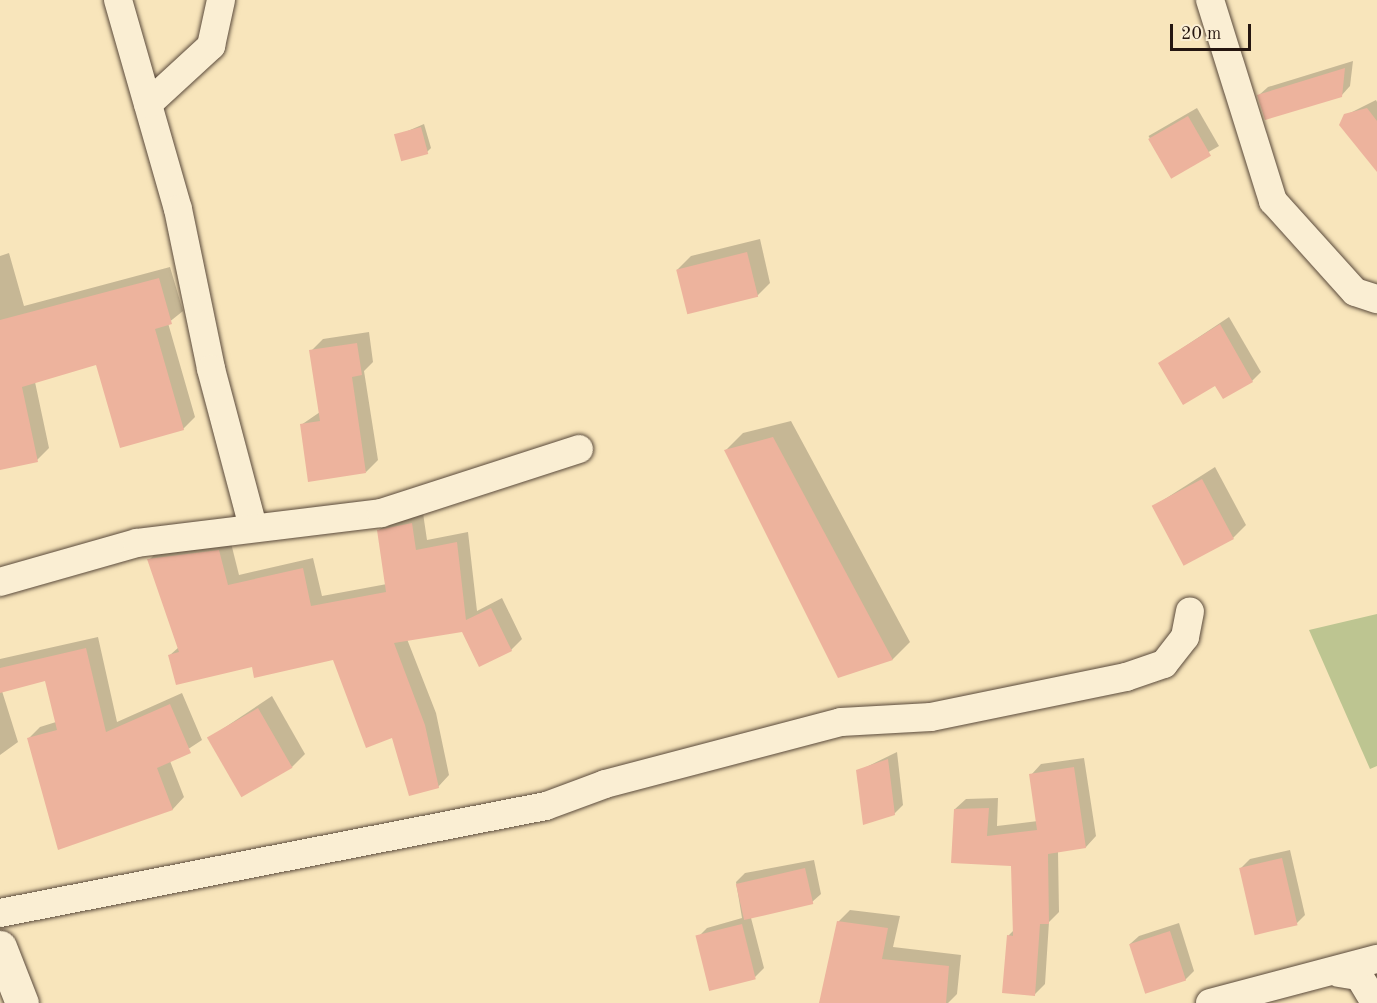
<!DOCTYPE html>
<style>
body{margin:0}
#map{position:relative;width:1377px;height:1003px;overflow:hidden;background:#f8e5bb;font-family:"Old Standard TT",serif}
div>[style]{position:absolute}
.green>*{inset:0;background:#bdc591}
.shadow>*{inset:0;background:#0003;transform-origin:0 0}
.building>*{inset:0;background:#edb39d;transform-origin:0 0}
.roads{filter:drop-shadow(0 0 2px #5a4a3b) drop-shadow(0 0 2px #5a4a3b)}
.street>*{height:28px;margin:-14px;padding:0 14px;transform-origin:14px;border-radius:14px;background:#faeed3}
.secondary>*{height:33px;margin:-16.5px;padding:0 16.5px;transform-origin:16.5px;border-radius:16.5px;background:#faeed3}
span{translate:-50% -50%;white-space:nowrap;text-align:center;line-height:1.15;-webkit-text-stroke:5px #faeed3;paint-order:stroke}
.scale{position:absolute;left:1170px;top:24px;width:81px;height:27px;box-sizing:border-box;border:3px solid #251610;border-top:0;padding-left:8px;font-size:18px;line-height:21px;white-space:nowrap;color:#251610;-webkit-text-stroke:4px #faeed3;paint-order:stroke}
</style>
<div id="map">
<div class="green">
<div style="clip-path:polygon(1377px 614px,1377px 766px,1370px 769px,1309px 630px)"></div>
</div>
<div class="shadow">
<div style="clip-path:polygon(1353px 61px,1350px 86px,1341px 96px,1259px 95px,1268px 87px)"></div>
<div style="clip-path:polygon(1376px 100px,1377px 102px,1377px 158px,1346px 115px)"></div>
<div style="left:1197px;top:108px;width:44px;height:56px;rotate:60deg"></div>
<div style="clip-path:polygon(424px 124px,431px 148px,427px 152px,396px 136px)"></div>
<div style="clip-path:polygon(760px 239px,770px 283px,757px 296px,677px 270px,691px 256px)"></div>
<div style="clip-path:polygon(9px 253px,24px 306px,170px 267px,183px 311px,168px 323px,195px 417px,183px 429px,97px 363px,35px 382px,49px 448px,37px 460px,0 468px,0 256px)"></div>
<div style="clip-path:polygon(1229px 317px,1261px 372px,1252px 381px,1216px 384px,1160px 363px)"></div>
<div style="clip-path:polygon(369px 332px,373px 362px,364px 371px,378px 460px,366px 472px,301px 425px,320px 412px,311px 351px,323px 339px)"></div>
<div style="clip-path:polygon(791px 421px,910px 642px,893px 659px,839px 676px,726px 450px,743px 433px)"></div>
<div style="clip-path:polygon(1215px 467px,1246px 525px,1233px 538px,1154px 506px)"></div>
<div style="clip-path:polygon(423px 513px,427px 540px,468px 532px,477px 611px,502px 598px,522px 639px,511px 650px,463px 630px,407px 639px,436px 713px,449px 775px,438px 787px,334px 658px,253px 665px,170px 655px,179px 647px,149px 560px,160px 549px,230px 539px,239px 575px,313px 558px,322px 596px,387px 584px,378px 531px,390px 520px)"></div>
<div style="clip-path:polygon(98px 637px,117px 722px,182px 693px,202px 740px,170px 761px,184px 797px,173px 809px,59px 848px,28px 739px,40px 727px,56px 722px,46px 679px,2px 691px,18px 742px,0 755px,0 659px)"></div>
<div style="clip-path:polygon(272px 696px,305px 754px,292px 767px,209px 738px)"></div>
<div style="clip-path:polygon(897px 752px,903px 805px,894px 814px,858px 771px)"></div>
<div style="clip-path:polygon(1084px 758px,1096px 836px,1086px 847px,1058px 851px,1059px 912px,1049px 922px,1045px 984px,1035px 994px,1008px 936px,1014px 930px,1013px 865px,955px 809px,966px 799px,998px 798px,997px 826px,1038px 821px,1031px 775px,1041px 764px)"></div>
<div style="clip-path:polygon(1290px 850px,1305px 915px,1296px 924px,1241px 868px,1250px 859px)"></div>
<div style="clip-path:polygon(814px 860px,821px 894px,812px 902px,750px 914px,764px 968px,755px 977px,698px 937px,707px 928px,742px 918px,736px 882px,745px 873px)"></div>
<div style="clip-path:polygon(850px 910px,900px 916px,893px 947px,961px 955px,957px 994px,948px 1003px,821px 1003px,838px 922px)"></div>
<div style="clip-path:polygon(1179px 923px,1194px 971px,1185px 980px,1130px 944px,1139px 936px)"></div>
</div>
<div class="building">
<div style="clip-path:polygon(1345px 68px,1342px 97px,1265px 120px,1257px 95px)"></div>
<div style="clip-path:polygon(1367px 108px,1377px 121px,1377px 172px,1339px 125px,1344px 114px)"></div>
<div style="left:1188px;top:116px;width:46px;height:46px;rotate:60deg"></div>
<div style="left:421px;top:127px;width:28px;height:28px;rotate:75deg"></div>
<div style="left:747px;top:252px;width:46px;height:73px;rotate:76deg"></div>
<div style="clip-path:polygon(159px 278px,172px 324px,155px 329px,184px 430px,120px 448px,96px 365px,22px 387px,38px 462px,0 470px,0 320px)"></div>
<div style="clip-path:polygon(1220px 324px,1253px 382px,1223px 399px,1215px 386px,1183px 405px,1158px 363px)"></div>
<div style="clip-path:polygon(357px 343px,362px 375px,352px 377px,366px 473px,308px 482px,300px 424px,320px 421px,309px 350px)"></div>
<div style="clip-path:polygon(773px 437px,893px 660px,838px 678px,724px 450px)"></div>
<div style="left:1202px;top:479px;width:68px;height:57px;rotate:62deg"></div>
<div style="clip-path:polygon(412px 523px,416px 550px,457px 542px,466px 620px,491px 608px,512px 651px,479px 667px,462px 632px,394px 643px,425px 725px,439px 788px,409px 796px,392px 738px,366px 748px,333px 660px,254px 678px,252px 667px,176px 685px,168px 655px,179px 652px,147px 559px,219px 550px,228px 585px,303px 568px,311px 606px,386px 592px,377px 530px)"></div>
<div style="clip-path:polygon(86px 648px,106px 732px,170px 704px,191px 753px,157px 768px,173px 810px,58px 850px,27px 738px,57px 730px,45px 681px,0 693px,0 668px)"></div>
<div style="left:258px;top:708px;width:69px;height:59px;rotate:60deg"></div>
<div style="clip-path:polygon(888px 759px,895px 815px,863px 825px,856px 770px)"></div>
<div style="clip-path:polygon(1074px 767px,1086px 848px,1048px 854px,1049px 924px,1040px 924px,1035px 996px,1002px 993px,1007px 935px,1013px 936px,1011px 866px,951px 863px,954px 809px,989px 808px,987px 836px,1037px 830px,1029px 774px)"></div>
<div style="left:1282px;top:858px;width:69px;height:44px;rotate:77deg"></div>
<div style="left:805px;top:868px;width:37px;height:71px;rotate:77deg"></div>
<div style="clip-path:polygon(837px 921px,888px 928px,882px 959px,949px 966px,946px 1003px,819px 1003px)"></div>
<div style="left:742px;top:924px;width:57px;height:48px;rotate:76deg"></div>
<div style="left:1170px;top:931px;width:52px;height:43px;rotate:72deg"></div>
</div>
<div class="roads">
<div class="street">
<div style="left:118px;top:0;width:217px;rotate:74deg"></div>
<div style="left:178px;top:209px;width:163px;rotate:78.3deg"></div>
<div style="left:211px;top:369px;width:163px;rotate:75.1deg"></div>
<div style="left:1210px;top:0;width:211px;rotate:72.6deg"></div>
<div style="left:1273px;top:201px;width:122px;rotate:48deg"></div>
<div style="left:1355px;top:292px;width:23px;rotate:18deg"></div>
<div style="left:148px;top:104px;width:86px;rotate:-42.6deg"></div>
<div style="left:211px;top:46px;width:47px;rotate:-77.7deg"></div>
<div style="left:0;top:582px;width:142px;rotate:-15.9deg"></div>
<div style="left:137px;top:543px;width:246px;rotate:-7deg"></div>
<div style="left:381px;top:513px;width:208px;rotate:-17.9deg"></div>
<div style="left:0;top:913px;width:556px;rotate:-11.09deg"></div>
<div style="left:546px;top:806px;width:63px;rotate:-20.4deg"></div>
<div style="left:605px;top:784px;width:244px;rotate:-14.7deg"></div>
<div style="left:841px;top:722px;width:90px;rotate:-3.2deg"></div>
<div style="left:931px;top:717px;width:199px;rotate:-11.6deg"></div>
<div style="left:1126px;top:677px;width:40px;rotate:-18.9deg"></div>
<div style="left:1164px;top:664px;width:34px;rotate:-52deg"></div>
<div style="left:1185px;top:637px;width:26px;rotate:-79deg"></div>
<div style="left:1339px;top:973px;width:20px;rotate:9deg"></div>
<div style="left:1359px;top:976px;width:31px;rotate:59deg"></div>
<div style="left:1210px;top:1003px;width:173px;rotate:-14.8deg"></div>
</div>
<div class="secondary">
<div style="left:0;top:947px;width:60px;rotate:68.6deg"></div>
</div>
</div>
<div class="scale">20 m</div>
</div>
